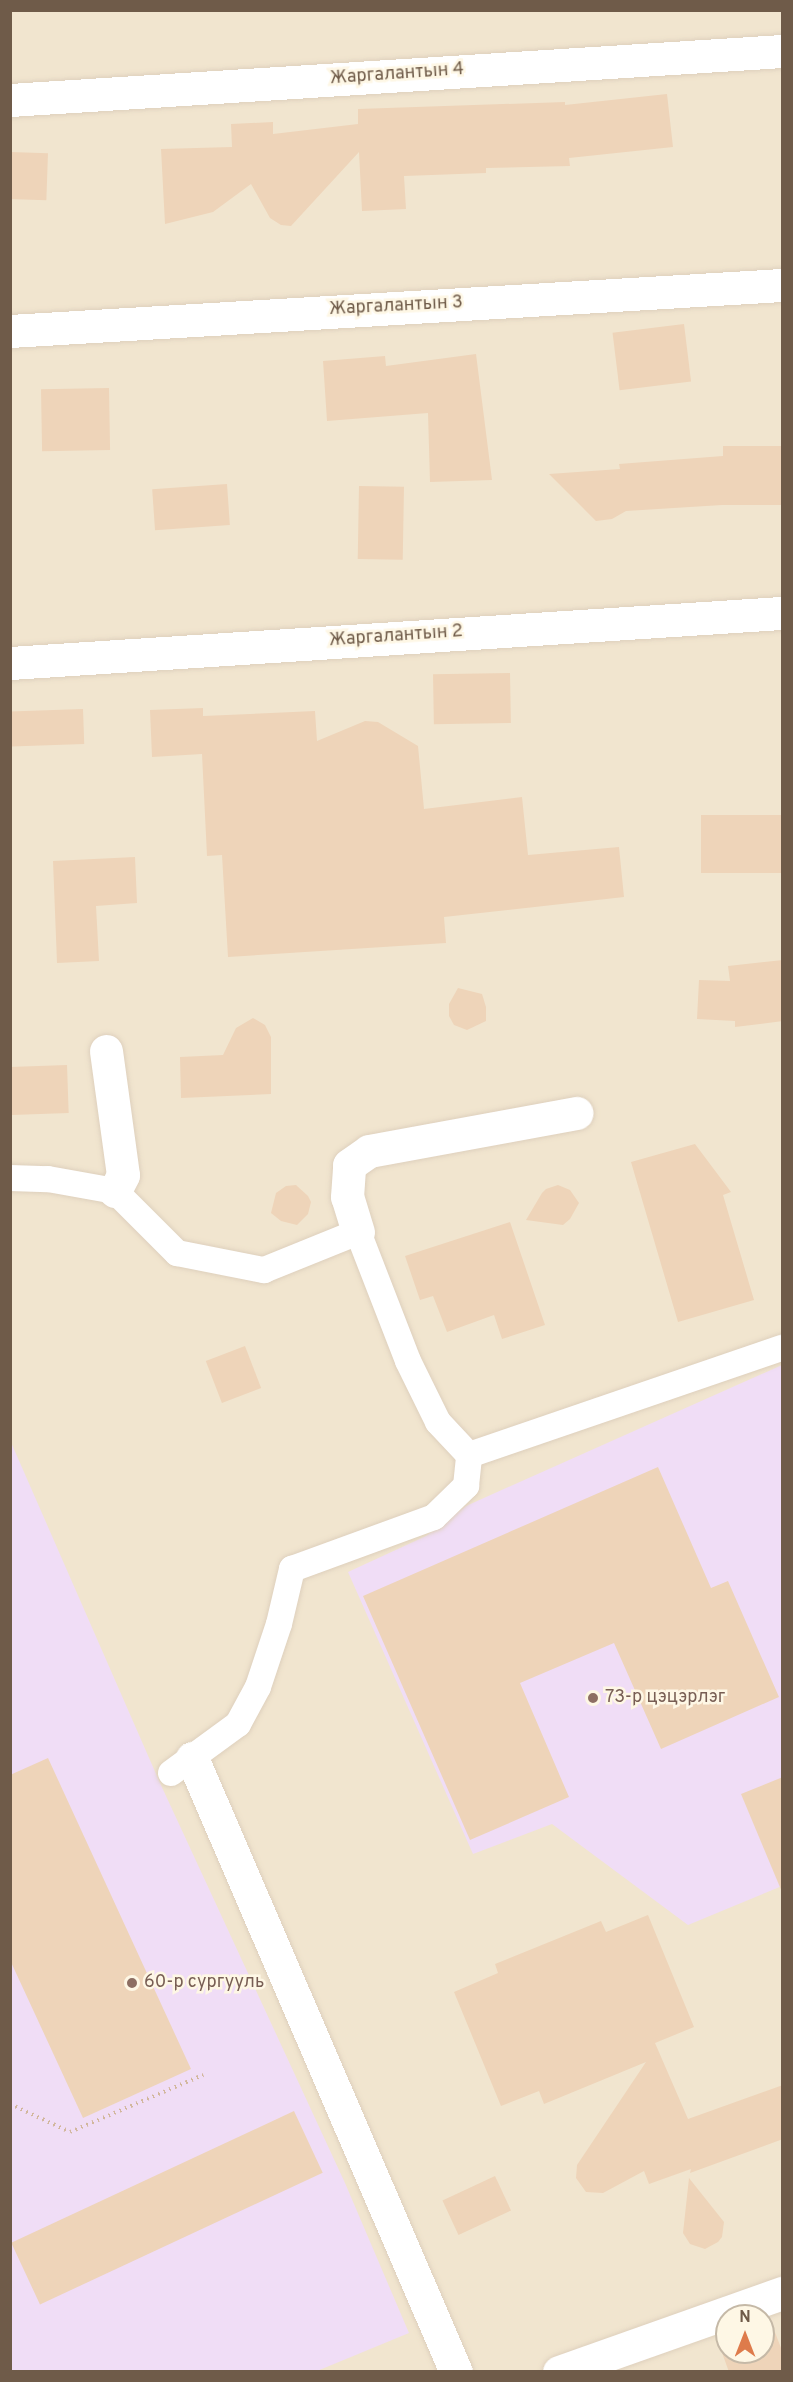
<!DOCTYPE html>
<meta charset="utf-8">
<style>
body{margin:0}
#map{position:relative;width:793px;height:2382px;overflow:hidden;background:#faf3e0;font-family:Overpass,sans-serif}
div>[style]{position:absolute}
.residential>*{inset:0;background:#f1e5cf}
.education>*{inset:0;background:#f0ddf6}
.building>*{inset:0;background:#eed4b9;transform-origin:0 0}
.path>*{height:4px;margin-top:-2px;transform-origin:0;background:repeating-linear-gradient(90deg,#d2b79d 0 1.5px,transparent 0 6px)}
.roads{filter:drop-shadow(0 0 2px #ded0bd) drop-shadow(0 0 2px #ded0bd)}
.lane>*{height:26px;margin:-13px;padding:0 13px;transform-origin:13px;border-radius:13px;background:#fff}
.street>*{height:33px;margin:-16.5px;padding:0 16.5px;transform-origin:16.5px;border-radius:16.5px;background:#fff}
.dots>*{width:16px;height:16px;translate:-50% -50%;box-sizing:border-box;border:3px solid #fef7e5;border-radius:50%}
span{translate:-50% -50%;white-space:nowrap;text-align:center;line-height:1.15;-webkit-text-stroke:5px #fef7e5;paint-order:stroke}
.street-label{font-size:18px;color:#6f5b49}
.education-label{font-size:18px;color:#785e54}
.left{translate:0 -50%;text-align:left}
.frame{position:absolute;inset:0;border:12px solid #6f5b49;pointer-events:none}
.north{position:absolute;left:715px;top:2304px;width:60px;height:60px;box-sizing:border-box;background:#fef7e5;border:2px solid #c5b9a7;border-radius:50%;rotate:0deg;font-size:16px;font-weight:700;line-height:24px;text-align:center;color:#6f5b49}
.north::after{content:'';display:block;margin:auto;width:21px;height:27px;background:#de7b4b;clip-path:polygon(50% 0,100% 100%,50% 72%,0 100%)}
</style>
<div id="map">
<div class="residential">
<div style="clip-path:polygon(evenodd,11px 11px,782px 11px,782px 2371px,11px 2372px,11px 11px,727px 2316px,763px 2316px,763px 2352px,727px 2352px,727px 2316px)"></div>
</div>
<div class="education">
<div style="clip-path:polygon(782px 1365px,782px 1886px,688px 1925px,552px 1824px,473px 1854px,348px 1572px,426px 1536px,466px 1506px)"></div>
<div style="clip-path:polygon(10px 1440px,160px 1783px,345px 2183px,409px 2333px,317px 2371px,11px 2371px)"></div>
</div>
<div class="building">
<div style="clip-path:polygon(667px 94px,673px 147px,569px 158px,570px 166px,486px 168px,486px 173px,404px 176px,406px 209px,362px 211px,359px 152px,291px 226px,281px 225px,270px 218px,251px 184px,213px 212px,165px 224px,161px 149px,232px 147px,231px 124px,273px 122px,273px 134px,358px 124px,358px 109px,565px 102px,565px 105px)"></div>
<div style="left:10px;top:152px;width:38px;height:47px;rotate:2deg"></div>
<div style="left:684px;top:324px;width:58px;height:72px;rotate:83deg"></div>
<div style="clip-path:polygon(476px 354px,492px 480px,430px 482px,428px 413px,327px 421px,323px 361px,385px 356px,386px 366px)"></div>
<div style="left:109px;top:388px;width:62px;height:68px;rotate:89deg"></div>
<div style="clip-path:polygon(723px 446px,783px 446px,783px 505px,722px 505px,626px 511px,612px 519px,596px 521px,549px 474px,620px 469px,619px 464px,723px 456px)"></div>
<div style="left:227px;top:484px;width:41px;height:75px;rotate:86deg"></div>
<div style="left:359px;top:486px;width:45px;height:73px;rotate:1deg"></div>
<div style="left:510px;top:673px;width:50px;height:77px;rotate:89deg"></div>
<div style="clip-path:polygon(203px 708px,203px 716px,315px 711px,317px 741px,365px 721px,378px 722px,418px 746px,424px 809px,522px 797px,528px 855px,619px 847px,624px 897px,444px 917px,446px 943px,228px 957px,222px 855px,207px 856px,202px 754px,152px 757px,150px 710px)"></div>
<div style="left:83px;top:709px;width:35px;height:73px;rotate:88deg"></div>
<div style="left:783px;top:815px;width:58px;height:82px;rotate:90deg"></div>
<div style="clip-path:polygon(135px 857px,137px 903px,96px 906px,99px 961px,57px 963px,53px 861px)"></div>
<div style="clip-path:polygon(783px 960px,783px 1021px,735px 1027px,735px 1021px,697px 1019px,699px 980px,730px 981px,728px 966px)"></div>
<div style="clip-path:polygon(458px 988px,482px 994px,486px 1007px,486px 1021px,467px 1030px,454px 1025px,449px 1016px,449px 1004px)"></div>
<div style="clip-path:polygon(253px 1018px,265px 1025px,271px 1037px,271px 1094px,181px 1098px,180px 1057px,223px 1055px,236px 1028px)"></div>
<div style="left:67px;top:1065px;width:48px;height:57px;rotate:88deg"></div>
<div style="clip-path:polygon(695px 1144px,731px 1192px,723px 1195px,754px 1300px,678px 1322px,631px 1162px)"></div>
<div style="clip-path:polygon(296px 1185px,308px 1196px,311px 1202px,308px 1214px,297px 1225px,281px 1221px,271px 1213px,276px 1193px,286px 1186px)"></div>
<div style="clip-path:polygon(558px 1185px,570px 1190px,579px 1203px,570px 1219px,563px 1225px,526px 1220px,542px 1193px,546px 1189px)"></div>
<div style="clip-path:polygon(510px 1222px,545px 1325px,502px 1339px,494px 1315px,447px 1332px,433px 1296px,420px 1300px,405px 1256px)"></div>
<div style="left:245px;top:1346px;width:45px;height:42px;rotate:69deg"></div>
<div style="clip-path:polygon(658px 1467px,711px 1588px,728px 1581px,779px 1697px,661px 1749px,614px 1643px,520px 1683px,569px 1797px,470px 1840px,363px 1596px)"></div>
<div style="clip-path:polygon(48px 1758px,191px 2069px,83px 2118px,10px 1960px,10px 1775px)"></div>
<div style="clip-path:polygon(783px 1777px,783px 1892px,782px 1892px,741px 1794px)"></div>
<div style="clip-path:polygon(648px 1915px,694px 2027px,655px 2043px,688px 2119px,783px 2085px,783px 2139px,690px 2173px,691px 2169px,649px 2184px,644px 2171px,603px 2193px,586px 2192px,576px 2178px,577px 2165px,646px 2062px,544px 2104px,539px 2091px,501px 2106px,454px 1992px,498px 1973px,495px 1964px,601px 1921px,606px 1932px)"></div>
<div style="left:294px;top:2111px;width:68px;height:312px;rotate:65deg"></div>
<div style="left:495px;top:2176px;width:38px;height:58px;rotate:65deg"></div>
<div style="clip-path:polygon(689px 2178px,724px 2222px,722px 2237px,718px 2242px,705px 2249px,690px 2244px,683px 2233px)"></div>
<div style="clip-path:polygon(769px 2317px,783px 2353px,783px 2372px,729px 2372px,716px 2336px,727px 2332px,727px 2352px,763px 2352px,763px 2320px)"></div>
</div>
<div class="path">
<div style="left:10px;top:2104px;width:66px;rotate:25deg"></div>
<div style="left:70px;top:2132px;width:145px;rotate:-23.2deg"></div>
</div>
<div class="roads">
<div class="lane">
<div style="left:10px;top:1178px;width:38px;rotate:2deg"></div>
<div style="left:48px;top:1179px;width:68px;rotate:10.2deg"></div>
<div style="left:115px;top:1191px;width:88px;rotate:45deg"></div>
<div style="left:177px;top:1253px;width:89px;rotate:11.1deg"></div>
<div style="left:264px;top:1270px;width:101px;rotate:-22deg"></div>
<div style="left:358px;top:1232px;width:138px;rotate:68.8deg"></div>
<div style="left:408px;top:1361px;width:68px;rotate:63.8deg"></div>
<div style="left:438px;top:1422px;width:45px;rotate:46.8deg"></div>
<div style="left:469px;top:1455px;width:331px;rotate:-18.9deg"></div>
<div style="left:171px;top:1773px;width:83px;rotate:-36.2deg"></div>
<div style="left:238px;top:1724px;width:42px;rotate:-61.6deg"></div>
<div style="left:258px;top:1687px;width:66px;rotate:-71.6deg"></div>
<div style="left:279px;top:1624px;width:57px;rotate:-76.7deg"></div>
<div style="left:292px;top:1569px;width:151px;rotate:-20.1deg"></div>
<div style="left:434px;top:1517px;width:45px;rotate:-44.1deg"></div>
<div style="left:466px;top:1486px;width:31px;rotate:-84deg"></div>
</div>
<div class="street">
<div style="left:10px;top:100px;width:774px;rotate:-3.63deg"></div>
<div style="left:10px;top:331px;width:773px;rotate:-3.41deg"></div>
<div style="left:10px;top:663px;width:774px;rotate:-3.71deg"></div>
<div style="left:106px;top:1051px;width:125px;rotate:82.2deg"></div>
<div style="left:123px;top:1175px;width:18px;rotate:117deg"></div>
<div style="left:358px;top:1232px;width:37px;rotate:-107deg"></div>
<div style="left:347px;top:1197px;width:32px;rotate:-86deg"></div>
<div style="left:349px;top:1165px;width:24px;rotate:-35deg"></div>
<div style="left:369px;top:1151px;width:211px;rotate:-10.4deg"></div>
<div style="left:192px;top:1758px;width:668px;rotate:66.73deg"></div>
<div style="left:559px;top:2372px;width:237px;rotate:-19.5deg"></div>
</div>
</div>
<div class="dots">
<div style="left:593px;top:1698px;background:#8d6e63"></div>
<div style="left:132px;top:1983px;background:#8d6e63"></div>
</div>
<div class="street-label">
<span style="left:397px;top:75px;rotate:-4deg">Жаргалантын 4</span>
<span style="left:396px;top:307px;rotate:-3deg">Жаргалантын 3</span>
<span style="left:396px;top:637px;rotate:-4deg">Жаргалантын 2</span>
</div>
<div class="education-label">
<span class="left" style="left:605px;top:1698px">73-р цэцэрлэг</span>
<span class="left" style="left:144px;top:1983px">60-р сургууль</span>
</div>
<div class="frame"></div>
<div class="north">N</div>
</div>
